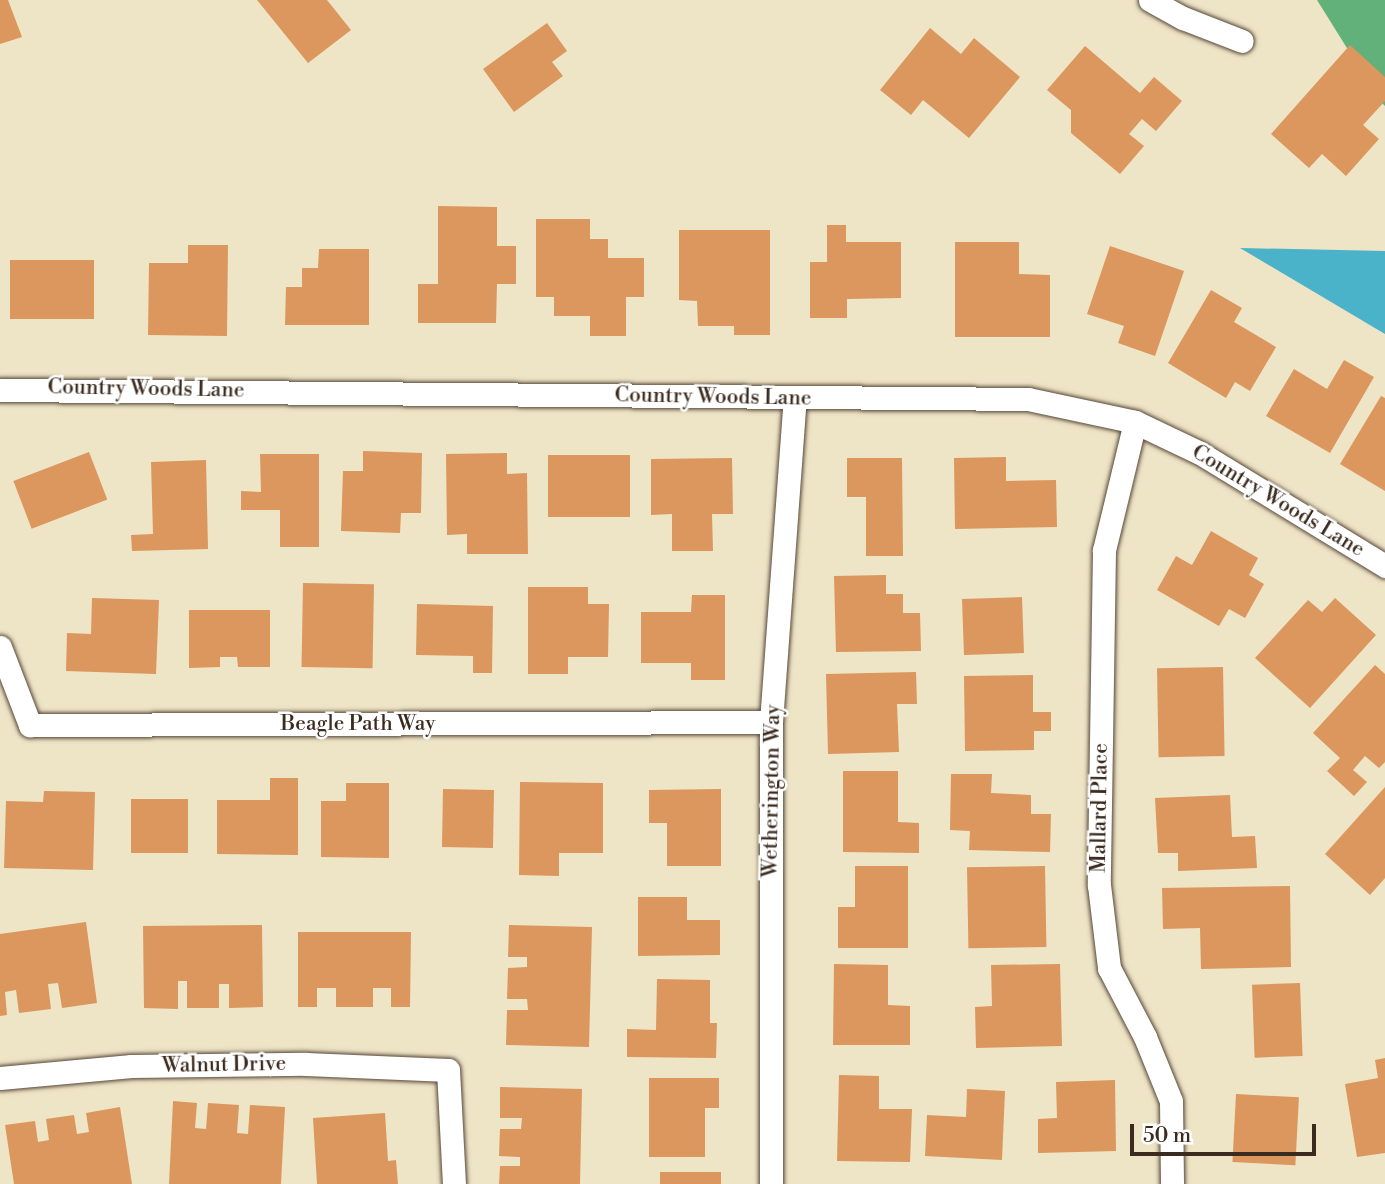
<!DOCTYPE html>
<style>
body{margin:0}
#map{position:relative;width:1385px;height:1184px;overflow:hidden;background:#eee4c6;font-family:"Libre Bodoni",serif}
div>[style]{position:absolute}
.forest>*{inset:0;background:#62b07a}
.water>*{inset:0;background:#4ab2c9}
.building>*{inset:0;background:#db975d;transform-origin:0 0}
.roads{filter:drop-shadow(0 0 2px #564637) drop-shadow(0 0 2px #564637)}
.street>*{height:23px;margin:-11.5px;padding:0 11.5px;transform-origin:11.5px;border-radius:11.5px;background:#fff}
span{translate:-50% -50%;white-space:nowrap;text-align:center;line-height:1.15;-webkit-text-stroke:5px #fff;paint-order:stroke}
.street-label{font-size:21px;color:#3b2a1e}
.scale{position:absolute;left:1130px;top:1124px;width:186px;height:32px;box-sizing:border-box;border:4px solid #3b2a1e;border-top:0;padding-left:9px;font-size:21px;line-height:24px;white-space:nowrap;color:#3b2a1e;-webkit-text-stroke:5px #fff;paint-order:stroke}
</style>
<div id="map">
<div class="forest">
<div style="clip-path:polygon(1317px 0,1385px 0,1385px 106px,1380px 101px)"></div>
</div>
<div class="water">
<div style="clip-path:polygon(1240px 248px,1385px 251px,1385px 334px)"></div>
</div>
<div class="building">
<div style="clip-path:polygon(0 0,8px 0,22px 37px,0 44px)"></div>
<div style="clip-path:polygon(257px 0,327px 0,351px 30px,308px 63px)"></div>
<div style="clip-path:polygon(547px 23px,567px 51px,552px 62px,563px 76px,514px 112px,483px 69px)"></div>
<div style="clip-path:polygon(930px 28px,961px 54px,974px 38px,1020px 77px,969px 138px,923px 100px,911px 115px,880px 90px)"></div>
<div style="clip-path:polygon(1350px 45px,1385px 77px,1385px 101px,1363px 125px,1379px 139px,1346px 176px,1322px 154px,1309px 168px,1271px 134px)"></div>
<div style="clip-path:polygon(1085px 46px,1140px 93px,1154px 77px,1182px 101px,1156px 131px,1142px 119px,1129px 134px,1144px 146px,1120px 174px,1071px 133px,1071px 110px,1047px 90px)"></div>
<div style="clip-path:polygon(438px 206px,497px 207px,497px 246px,516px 246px,516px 284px,497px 284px,496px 323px,418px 323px,418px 284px,438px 284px)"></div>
<div style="clip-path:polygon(536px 219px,590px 219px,590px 239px,608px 239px,608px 258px,644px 258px,644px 297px,626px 297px,626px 336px,590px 336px,590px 316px,554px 316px,554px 297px,536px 297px)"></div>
<div style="clip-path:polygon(827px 225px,846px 225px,846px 242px,901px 242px,901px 298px,847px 299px,847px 318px,810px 318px,810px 262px,827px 262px)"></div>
<div style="clip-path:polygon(679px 230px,770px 230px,770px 335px,734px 335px,734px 326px,698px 326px,697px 301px,679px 300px)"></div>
<div style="clip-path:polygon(955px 242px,1019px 242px,1019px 274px,1050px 275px,1050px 337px,955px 337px)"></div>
<div style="clip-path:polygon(188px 245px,228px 245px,227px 336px,148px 335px,149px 263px,188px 263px)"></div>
<div style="clip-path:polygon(1110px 246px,1184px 271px,1155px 356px,1118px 343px,1124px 326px,1087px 314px)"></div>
<div style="clip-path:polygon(319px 249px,369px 249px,369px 325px,285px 325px,286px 287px,302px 287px,302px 268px,318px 268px)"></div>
<div style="left:94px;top:260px;width:59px;height:84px;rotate:90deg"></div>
<div style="clip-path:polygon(1211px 290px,1242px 308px,1234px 322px,1276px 347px,1250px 391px,1235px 382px,1226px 398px,1168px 363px)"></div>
<div style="clip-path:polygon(1344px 360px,1374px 377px,1330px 453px,1266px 416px,1294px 369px,1327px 389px)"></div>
<div style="clip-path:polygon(1381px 396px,1385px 398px,1385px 491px,1340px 464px)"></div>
<div style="clip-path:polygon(363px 451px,422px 453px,421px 513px,401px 513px,400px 533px,341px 531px,343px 471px,363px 471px)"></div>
<div style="left:89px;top:452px;width:51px;height:81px;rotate:69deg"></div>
<div style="clip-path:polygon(507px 453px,507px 474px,527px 473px,528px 554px,467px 554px,467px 534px,447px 535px,446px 454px)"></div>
<div style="clip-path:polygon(260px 454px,319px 454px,319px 547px,280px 547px,280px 510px,241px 510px,241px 491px,261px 492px)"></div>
<div style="left:548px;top:455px;width:82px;height:62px"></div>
<div style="clip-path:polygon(1006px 457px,1006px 481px,1056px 480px,1057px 527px,955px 529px,954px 458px)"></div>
<div style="clip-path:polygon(732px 458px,733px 514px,712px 514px,713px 551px,672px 551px,672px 514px,651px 515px,651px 459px)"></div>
<div style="clip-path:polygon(847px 458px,902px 458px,903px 556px,866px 556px,866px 497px,847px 497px)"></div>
<div style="clip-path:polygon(206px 460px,208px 549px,132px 551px,131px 535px,153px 534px,151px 462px)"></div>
<div style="clip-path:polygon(1211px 531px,1258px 558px,1249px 575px,1264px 584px,1245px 618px,1229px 609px,1219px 626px,1157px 590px,1176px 556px,1192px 565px)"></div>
<div style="clip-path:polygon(886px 575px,886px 594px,903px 594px,903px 613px,920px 613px,921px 651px,836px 652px,834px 576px)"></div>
<div style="left:303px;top:583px;width:71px;height:84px;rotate:1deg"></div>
<div style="clip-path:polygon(528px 587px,588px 587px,588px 604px,609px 604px,608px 657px,568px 657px,568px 674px,528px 674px)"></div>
<div style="clip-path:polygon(692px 595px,725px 595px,725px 680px,691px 680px,691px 663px,641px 663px,641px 612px,691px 612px)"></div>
<div style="left:1022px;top:597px;width:56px;height:60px;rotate:88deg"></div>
<div style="clip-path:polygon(92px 598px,159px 600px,156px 674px,66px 671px,67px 633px,91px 634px)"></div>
<div style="clip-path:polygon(1335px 598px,1376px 635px,1310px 708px,1255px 658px,1308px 600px,1322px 612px)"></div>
<div style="clip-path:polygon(417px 604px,493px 606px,492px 673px,473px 673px,473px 656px,416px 655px)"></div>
<div style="clip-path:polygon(189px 610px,270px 610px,270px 667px,238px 667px,237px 657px,220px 657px,220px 667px,189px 668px)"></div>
<div style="clip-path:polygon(1375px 665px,1385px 674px,1385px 762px,1379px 768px,1365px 756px,1353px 770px,1367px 782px,1354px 796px,1327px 771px,1340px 758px,1313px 733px)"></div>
<div style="left:1223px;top:667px;width:89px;height:66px;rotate:89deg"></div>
<div style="clip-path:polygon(916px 672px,917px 704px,897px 704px,899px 752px,828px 754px,826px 674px)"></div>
<div style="clip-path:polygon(1033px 675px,1033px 712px,1051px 712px,1051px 731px,1034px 731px,1034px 750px,965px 751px,964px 676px)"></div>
<div style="clip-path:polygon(843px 771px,898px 771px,898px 822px,919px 823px,919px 853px,843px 852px)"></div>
<div style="clip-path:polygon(951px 774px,992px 774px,991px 793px,1031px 795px,1031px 814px,1051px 814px,1050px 852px,969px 850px,970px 831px,950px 830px)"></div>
<div style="clip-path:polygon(270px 778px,298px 778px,298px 855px,217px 854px,217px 800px,270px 800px)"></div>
<div style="clip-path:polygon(520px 782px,603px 783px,603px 853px,559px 853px,559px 876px,519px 875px)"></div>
<div style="clip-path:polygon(346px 783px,389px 783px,389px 858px,321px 857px,321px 801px,346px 801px)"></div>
<div style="clip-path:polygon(1385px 787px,1385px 878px,1370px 895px,1325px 854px)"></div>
<div style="left:443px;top:789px;width:51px;height:58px;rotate:1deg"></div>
<div style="clip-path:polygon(721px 789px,721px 866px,667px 866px,667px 823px,649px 823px,649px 790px)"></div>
<div style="clip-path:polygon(44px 791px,95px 792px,93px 870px,4px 868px,6px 801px,43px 802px)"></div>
<div style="clip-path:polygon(1230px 795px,1232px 837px,1255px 836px,1257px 868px,1178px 871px,1178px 853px,1158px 853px,1155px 798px)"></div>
<div style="left:131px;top:799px;width:57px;height:54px"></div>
<div style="clip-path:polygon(855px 866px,908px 866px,908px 948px,838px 948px,838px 907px,855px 907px)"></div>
<div style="left:1045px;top:866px;width:81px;height:78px;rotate:89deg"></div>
<div style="clip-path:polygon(1290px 886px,1291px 967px,1201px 969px,1200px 928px,1163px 929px,1162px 888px)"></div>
<div style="clip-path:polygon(638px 897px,687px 897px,687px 920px,720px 920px,720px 955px,638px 956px)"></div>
<div style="clip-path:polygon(86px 922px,97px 1003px,62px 1008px,58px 983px,48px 984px,51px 1009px,19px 1013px,16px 990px,5px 992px,7px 1015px,0 1016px,0 934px)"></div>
<div style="clip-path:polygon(262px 925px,263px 1007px,229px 1008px,229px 984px,219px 984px,219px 1008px,187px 1008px,187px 981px,178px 981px,178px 1009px,144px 1008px,143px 926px)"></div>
<div style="clip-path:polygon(509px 925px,592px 927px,589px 1047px,506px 1045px,507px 1010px,528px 1010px,527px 999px,507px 999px,508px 968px,527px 967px,527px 957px,508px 957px)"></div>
<div style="clip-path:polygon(298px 932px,411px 932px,410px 1007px,391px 1007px,391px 988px,373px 988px,373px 1007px,336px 1007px,336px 988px,317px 988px,317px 1007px,298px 1007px)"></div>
<div style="clip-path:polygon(834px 964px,888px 965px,888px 1005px,910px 1006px,910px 1045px,833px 1045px)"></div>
<div style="clip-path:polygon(1060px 964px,1062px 1046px,976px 1048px,975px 1007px,992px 1006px,991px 965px)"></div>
<div style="clip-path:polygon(657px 979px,710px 980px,710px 1023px,717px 1023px,716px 1058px,627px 1057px,627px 1029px,656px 1030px)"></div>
<div style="left:1300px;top:983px;width:73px;height:48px;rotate:88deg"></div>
<div style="clip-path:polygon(1385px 1058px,1385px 1153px,1357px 1157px,1345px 1084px,1378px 1078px,1375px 1060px)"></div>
<div style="clip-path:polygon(839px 1075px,879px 1076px,879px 1109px,912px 1109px,910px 1162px,837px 1161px)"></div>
<div style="clip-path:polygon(649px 1078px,719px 1078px,719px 1108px,705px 1108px,705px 1157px,649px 1157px)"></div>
<div style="clip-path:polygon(1115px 1080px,1116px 1151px,1038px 1153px,1038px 1119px,1057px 1118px,1056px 1082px)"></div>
<div style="clip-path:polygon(500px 1087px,582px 1089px,580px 1184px,499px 1184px,500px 1166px,520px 1166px,520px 1157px,499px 1156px,500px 1129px,521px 1129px,522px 1118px,500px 1118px)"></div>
<div style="clip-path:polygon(967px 1089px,1005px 1091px,1002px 1160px,925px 1156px,927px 1115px,966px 1117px)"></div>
<div style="left:1236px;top:1094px;width:63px;height:68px;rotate:3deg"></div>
<div style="clip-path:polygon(173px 1101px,197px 1103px,195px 1128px,206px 1129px,208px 1103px,239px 1105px,237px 1133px,248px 1134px,250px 1105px,285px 1107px,281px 1184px,169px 1184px)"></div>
<div style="clip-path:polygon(120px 1107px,132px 1184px,14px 1184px,5px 1125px,35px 1121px,38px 1142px,49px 1140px,46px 1119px,74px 1115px,77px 1134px,89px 1132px,86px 1113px)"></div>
<div style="clip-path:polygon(385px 1113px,388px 1161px,396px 1160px,398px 1184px,317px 1184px,313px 1118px)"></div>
<div style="left:660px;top:1172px;width:61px;height:12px"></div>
</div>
<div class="roads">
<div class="street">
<div style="left:1150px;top:0;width:38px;rotate:29deg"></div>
<div style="left:1183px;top:18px;width:63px;rotate:21.3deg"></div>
<div style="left:0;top:390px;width:1028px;rotate:0.5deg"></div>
<div style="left:1028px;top:399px;width:109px;rotate:12.1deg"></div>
<div style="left:1135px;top:422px;width:72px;rotate:25.5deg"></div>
<div style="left:1200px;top:453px;width:217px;rotate:31.4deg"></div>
<div style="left:1135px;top:422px;width:132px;rotate:103.6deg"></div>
<div style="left:1104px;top:550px;width:335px;rotate:90.9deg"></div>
<div style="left:1099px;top:885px;width:84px;rotate:83.1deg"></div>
<div style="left:1109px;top:968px;width:78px;rotate:62.4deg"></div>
<div style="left:1145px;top:1037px;width:69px;rotate:67.9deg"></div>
<div style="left:1171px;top:1101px;width:83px;rotate:89.3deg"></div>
<div style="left:0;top:647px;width:84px;rotate:69deg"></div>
<div style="left:30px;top:725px;width:741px;rotate:-0.23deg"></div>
<div style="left:0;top:1078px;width:132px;rotate:-5.2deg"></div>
<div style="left:131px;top:1066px;width:175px;rotate:-0.7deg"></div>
<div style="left:306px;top:1064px;width:142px;rotate:2.4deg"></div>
<div style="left:448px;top:1070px;width:114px;rotate:87deg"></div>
<div style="left:771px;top:1184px;width:462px;rotate:-90deg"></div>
<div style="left:771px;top:722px;width:325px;rotate:-85.8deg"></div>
</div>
</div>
<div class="street-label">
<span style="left:146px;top:389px;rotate:1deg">Country Woods Lane</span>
<span style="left:713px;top:397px;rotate:1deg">Country Woods Lane</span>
<span style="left:1278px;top:501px;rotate:31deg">Country Woods Lane</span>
<span style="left:358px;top:724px">Beagle Path Way</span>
<span style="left:772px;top:791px;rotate:-89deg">Wetherington Way</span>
<span style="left:1100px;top:808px;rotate:-89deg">Mallard Place</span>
<span style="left:224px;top:1065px;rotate:-1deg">Walnut Drive</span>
</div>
<div class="scale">50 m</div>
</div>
